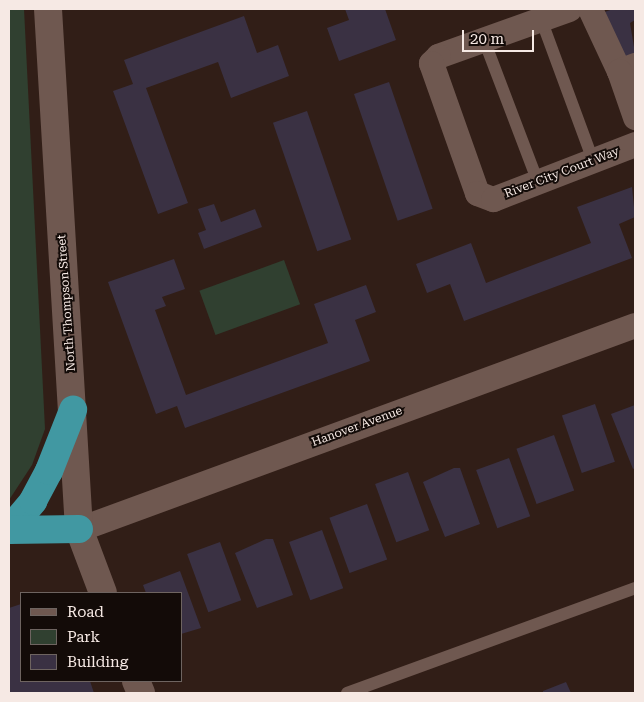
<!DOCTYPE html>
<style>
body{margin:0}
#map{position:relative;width:644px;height:702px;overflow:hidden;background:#311e17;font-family:"Roboto Serif",serif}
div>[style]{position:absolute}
.green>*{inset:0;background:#304030;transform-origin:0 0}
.building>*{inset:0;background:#3a3143;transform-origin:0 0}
.service>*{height:12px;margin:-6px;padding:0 6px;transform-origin:6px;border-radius:6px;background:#6f5850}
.minor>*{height:25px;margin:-12.5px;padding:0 12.5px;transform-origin:12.5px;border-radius:12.5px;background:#6f5850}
.secondary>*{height:28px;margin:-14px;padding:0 14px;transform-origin:14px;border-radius:14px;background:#6f5850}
.motorway>*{height:28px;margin:-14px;padding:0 14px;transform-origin:14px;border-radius:14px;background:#4198a2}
span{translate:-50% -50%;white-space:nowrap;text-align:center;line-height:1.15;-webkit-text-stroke:4px #130b08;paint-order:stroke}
.street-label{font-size:12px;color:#f6e9e4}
.frame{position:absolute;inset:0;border:10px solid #f6e9e4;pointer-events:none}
.legend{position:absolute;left:20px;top:592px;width:162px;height:90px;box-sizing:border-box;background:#130b08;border:1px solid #6e6460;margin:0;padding:6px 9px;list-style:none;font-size:15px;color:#f6e9e4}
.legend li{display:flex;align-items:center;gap:10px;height:25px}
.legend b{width:25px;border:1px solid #6e6460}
.scale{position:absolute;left:462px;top:30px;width:72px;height:22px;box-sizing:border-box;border:2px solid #f6e9e4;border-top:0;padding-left:6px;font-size:15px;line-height:18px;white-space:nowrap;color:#f6e9e4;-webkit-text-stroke:4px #130b08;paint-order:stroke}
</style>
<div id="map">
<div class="green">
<div style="clip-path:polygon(9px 9px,24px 9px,45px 429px,32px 465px,9px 500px)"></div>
<div style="left:284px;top:260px;width:47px;height:90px;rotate:70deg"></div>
</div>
<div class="building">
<div style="clip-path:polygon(345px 9px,385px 9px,396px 40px,339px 61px,327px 28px,349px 20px)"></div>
<div style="clip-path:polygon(613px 9px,635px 9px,635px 20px,630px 23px,635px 53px,619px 60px,602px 13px)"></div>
<div style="clip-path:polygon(244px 16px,257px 53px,278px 45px,289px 76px,231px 98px,218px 62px,146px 88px,188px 203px,158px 214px,113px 91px,133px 84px,124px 60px)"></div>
<div style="left:389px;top:82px;width:134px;height:37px;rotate:71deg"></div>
<div style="left:307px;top:111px;width:136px;height:36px;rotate:71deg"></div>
<div style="clip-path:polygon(632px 187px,635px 217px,619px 224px,632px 258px,464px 321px,450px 284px,427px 293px,416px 264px,471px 243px,486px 283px,591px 243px,577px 207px)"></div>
<div style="clip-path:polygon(214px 204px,221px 222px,255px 209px,262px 227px,204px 249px,198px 233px,206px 230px,198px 209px)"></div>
<div style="clip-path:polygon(174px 259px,185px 289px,162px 297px,166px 306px,155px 310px,186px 395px,328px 343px,314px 304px,366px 285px,376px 312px,355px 320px,370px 361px,185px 428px,177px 406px,156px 414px,108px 282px)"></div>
<div style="left:595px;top:404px;width:61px;height:35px;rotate:71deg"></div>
<div style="clip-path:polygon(635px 405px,635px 468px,633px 469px,611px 414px)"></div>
<div style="left:554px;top:435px;width:59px;height:40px;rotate:70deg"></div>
<div style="left:509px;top:458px;width:62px;height:35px;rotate:70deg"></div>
<div style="clip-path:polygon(454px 468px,460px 468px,480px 524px,445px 537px,423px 482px)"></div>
<div style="left:408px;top:472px;width:62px;height:35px;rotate:70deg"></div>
<div style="left:367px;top:504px;width:59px;height:40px;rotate:70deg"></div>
<div style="left:322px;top:530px;width:62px;height:35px;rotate:70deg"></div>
<div style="clip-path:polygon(266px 539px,273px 539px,293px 595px,257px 608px,235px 553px)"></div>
<div style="left:220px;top:542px;width:62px;height:35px;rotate:70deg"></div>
<div style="clip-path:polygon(180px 571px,201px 628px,181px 634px,181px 593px,146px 593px,143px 585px)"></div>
<div style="clip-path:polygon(21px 604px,21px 681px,90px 681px,94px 693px,9px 693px,9px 608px)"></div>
<div style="clip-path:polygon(566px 682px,571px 693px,543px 693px,543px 691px)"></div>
</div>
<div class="service">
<div style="left:541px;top:19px;width:150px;rotate:69.8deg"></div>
<div style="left:484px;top:40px;width:152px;rotate:69.2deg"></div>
<div style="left:347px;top:693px;width:307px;rotate:-20deg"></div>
</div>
<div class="minor">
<div style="left:569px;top:9px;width:139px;rotate:160.3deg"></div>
<div style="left:438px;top:56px;width:10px;rotate:135deg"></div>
<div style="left:431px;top:63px;width:138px;rotate:70.5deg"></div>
<div style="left:477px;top:193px;width:17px;rotate:21deg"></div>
<div style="left:493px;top:199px;width:152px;rotate:-21.2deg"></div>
<div style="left:590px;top:9px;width:68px;rotate:64.9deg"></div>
<div style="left:619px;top:71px;width:17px;rotate:-21deg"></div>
<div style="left:619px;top:71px;width:49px;rotate:70.8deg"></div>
<div style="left:79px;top:529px;width:592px;rotate:-20.15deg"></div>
</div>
<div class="secondary">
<div style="left:48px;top:9px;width:521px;rotate:86.59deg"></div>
<div style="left:79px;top:529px;width:68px;rotate:69.4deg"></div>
<div style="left:136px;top:681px;width:13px;rotate:67deg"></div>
</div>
<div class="motorway">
<div style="left:9px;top:530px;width:38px;rotate:-50deg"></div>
<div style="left:33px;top:501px;width:34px;rotate:-62deg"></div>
<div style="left:49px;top:471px;width:66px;rotate:-68.5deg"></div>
<div style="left:9px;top:530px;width:70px;rotate:-0.8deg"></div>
</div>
<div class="street-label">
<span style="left:562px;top:173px;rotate:-21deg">River City Court Way</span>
<span style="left:67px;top:303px;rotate:-94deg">North Thompson Street</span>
<span style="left:357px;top:427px;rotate:-20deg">Hanover Avenue</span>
</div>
<div class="frame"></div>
<ul class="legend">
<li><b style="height:6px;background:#6f5850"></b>Road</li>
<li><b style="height:14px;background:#304030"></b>Park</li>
<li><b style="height:14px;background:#3a3143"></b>Building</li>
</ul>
<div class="scale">20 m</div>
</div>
